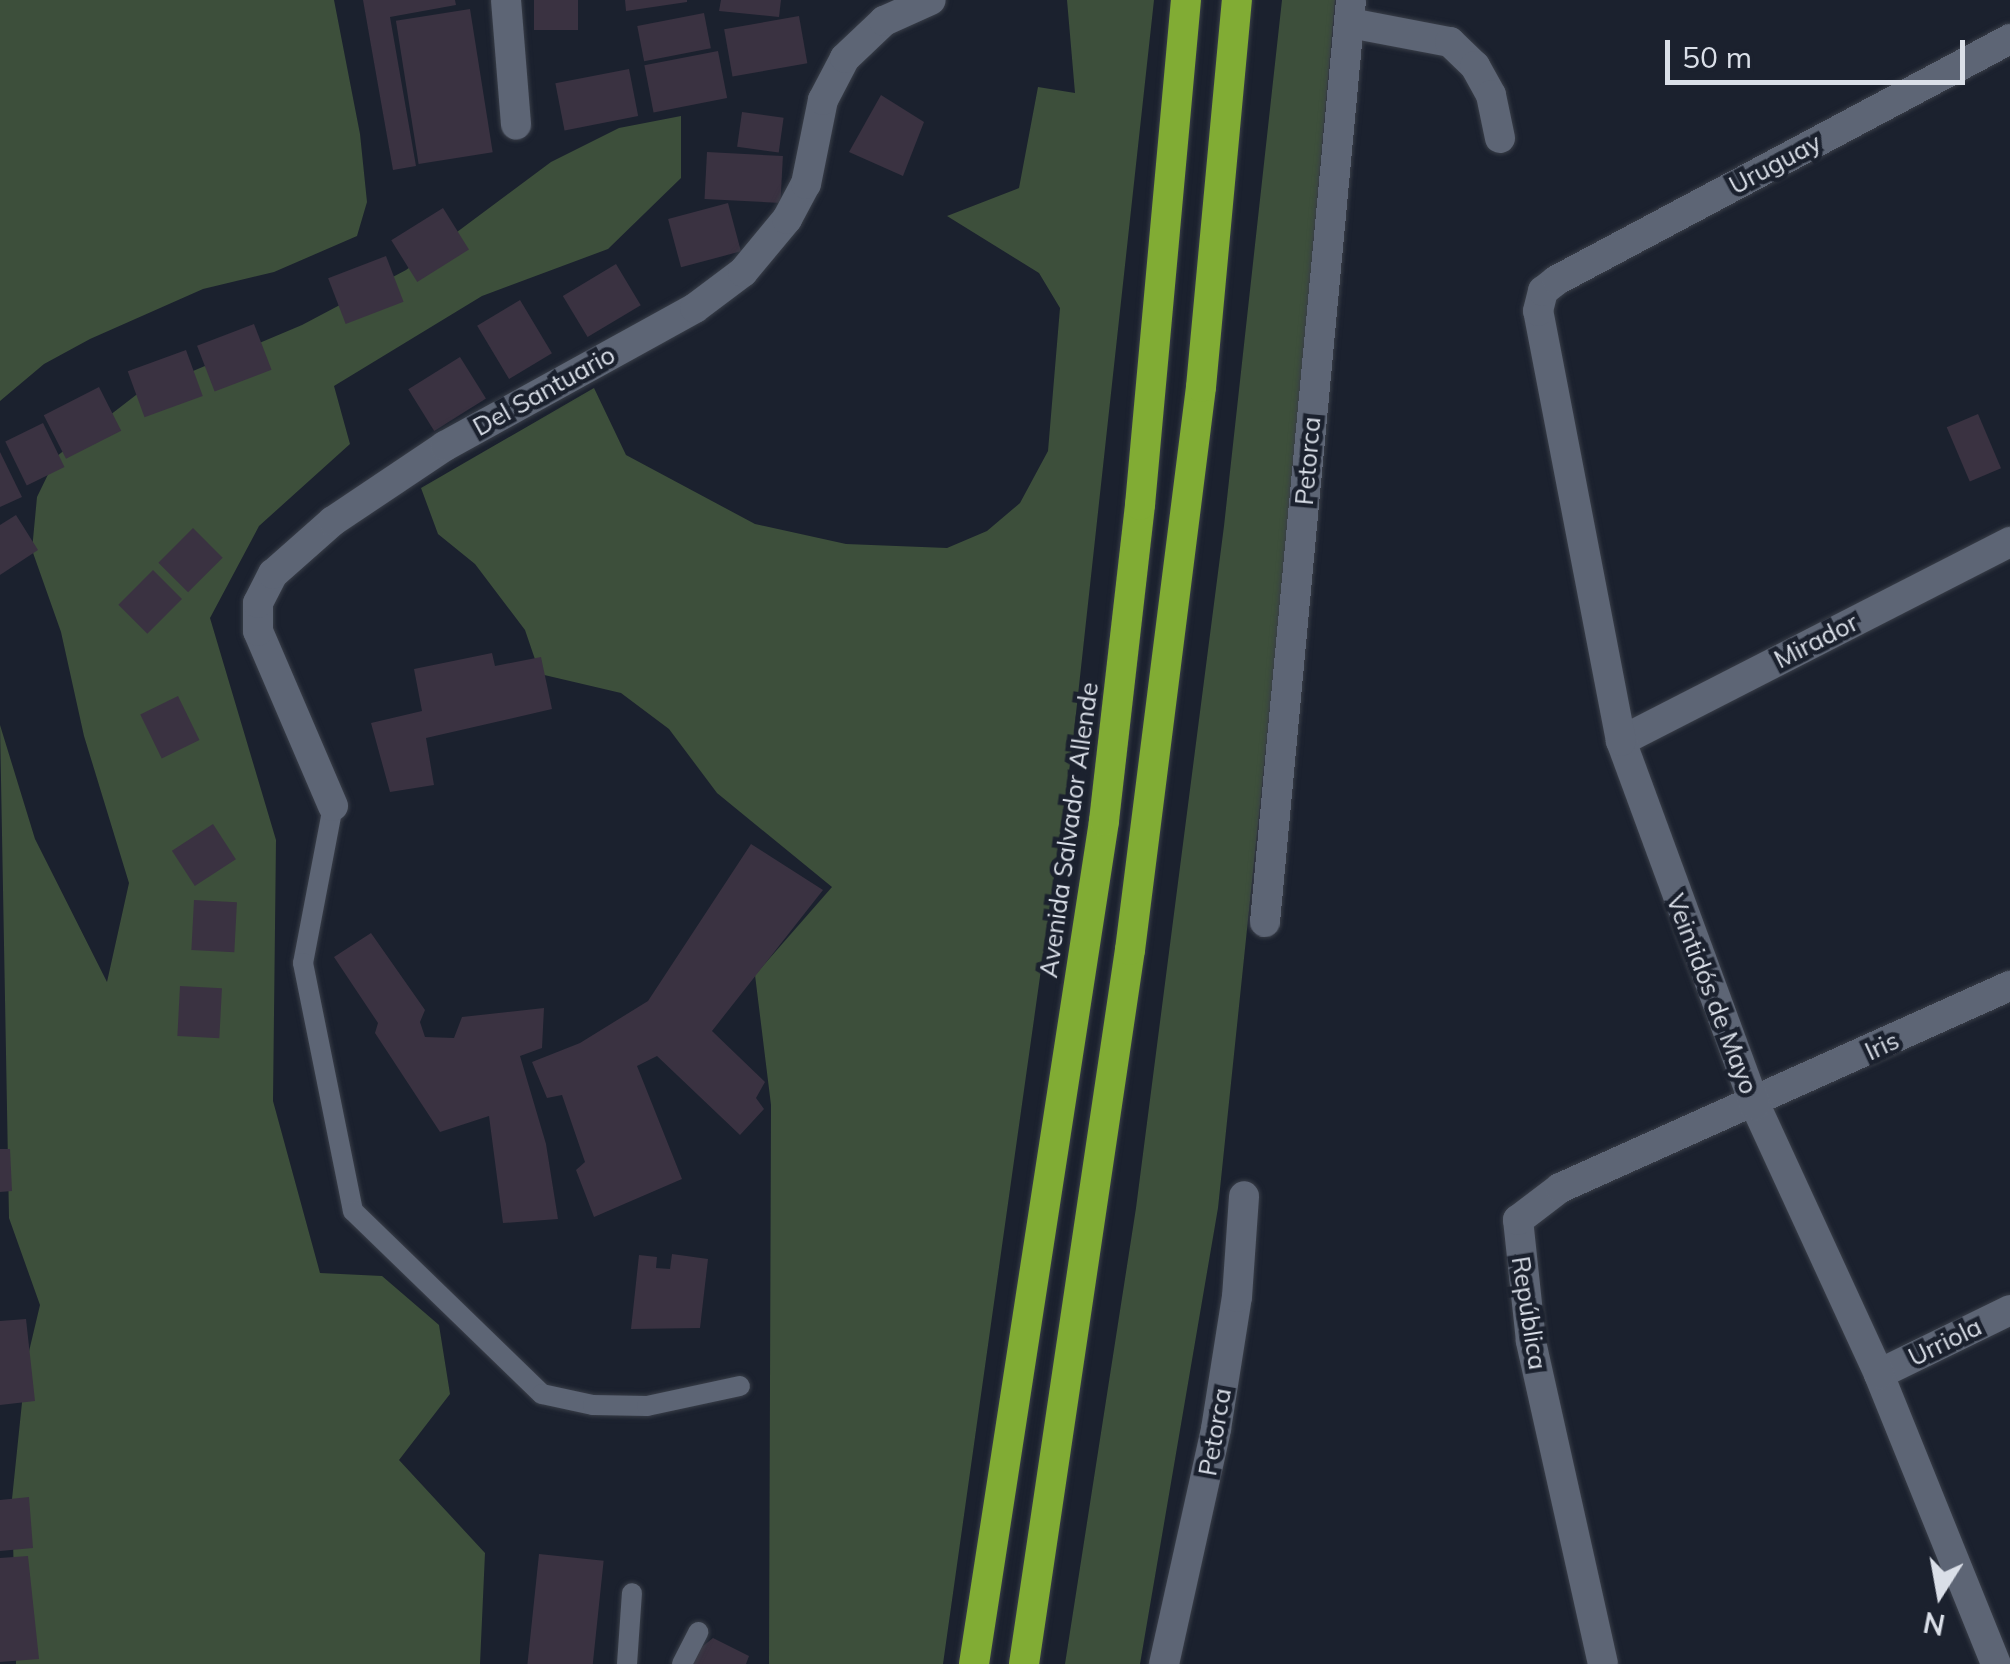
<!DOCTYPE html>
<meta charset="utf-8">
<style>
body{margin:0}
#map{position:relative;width:2010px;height:1664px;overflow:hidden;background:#1b212e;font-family:Mulish,sans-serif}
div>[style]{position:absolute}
.green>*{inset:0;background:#3d4f3b}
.building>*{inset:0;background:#3a3241;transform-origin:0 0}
.roads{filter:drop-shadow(0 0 2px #393e48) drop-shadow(0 0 2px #393e48)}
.lane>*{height:20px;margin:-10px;padding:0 10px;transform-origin:10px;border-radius:10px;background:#5d6575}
.street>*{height:30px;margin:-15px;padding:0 15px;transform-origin:15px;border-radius:15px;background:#5d6575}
.highway>*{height:30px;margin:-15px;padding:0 15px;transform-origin:15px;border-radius:15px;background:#81ac34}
span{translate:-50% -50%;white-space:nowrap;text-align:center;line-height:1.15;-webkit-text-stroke:9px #1b212e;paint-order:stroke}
.street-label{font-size:25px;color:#dadfe8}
.north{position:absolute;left:1890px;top:1544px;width:100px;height:100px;-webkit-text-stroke:8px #1b212e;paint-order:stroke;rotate:191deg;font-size:28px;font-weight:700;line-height:40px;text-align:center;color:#dadfe8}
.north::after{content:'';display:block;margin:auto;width:35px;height:45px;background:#dadfe8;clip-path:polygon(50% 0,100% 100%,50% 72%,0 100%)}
.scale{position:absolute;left:1665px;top:40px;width:300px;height:45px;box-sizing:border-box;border:5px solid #dadfe8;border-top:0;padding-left:12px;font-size:30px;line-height:35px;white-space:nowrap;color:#dadfe8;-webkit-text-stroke:8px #1b212e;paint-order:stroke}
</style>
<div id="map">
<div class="green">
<div style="clip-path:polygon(0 0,334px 0,360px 134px,367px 202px,357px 236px,274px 272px,203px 289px,90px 339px,44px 364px,0 401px)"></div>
<div style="clip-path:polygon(1067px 0,1154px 0,1072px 750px,943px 1664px,769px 1664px,771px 1105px,755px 975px,832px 887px,717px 793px,669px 729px,621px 693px,540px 674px,525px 630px,475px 564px,438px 534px,421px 488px,594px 388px,626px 455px,755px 524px,846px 544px,947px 548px,987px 531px,1020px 503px,1048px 451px,1060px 308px,1039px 273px,947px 216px,1019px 188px,1038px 87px,1075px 93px)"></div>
<div style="clip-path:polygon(1282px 0,1335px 0,1284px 574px,1218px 1208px,1140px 1664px,1065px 1664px,1136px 1208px,1224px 526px)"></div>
<div style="clip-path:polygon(681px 116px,681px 178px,608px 249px,482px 296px,334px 386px,350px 444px,259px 526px,210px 618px,276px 840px,273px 1101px,320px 1273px,382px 1276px,439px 1325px,450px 1394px,399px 1460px,485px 1553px,480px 1664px,16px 1664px,12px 1499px,26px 1364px,40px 1305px,9px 1218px,0 725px,35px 839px,107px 982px,129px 883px,84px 736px,61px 632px,32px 550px,37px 497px,57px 456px,136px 395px,302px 325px,406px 270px,551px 162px,619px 128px)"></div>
</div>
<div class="building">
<div style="clip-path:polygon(363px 0,455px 0,456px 5px,390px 17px,416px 166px,393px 170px)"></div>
<div style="left:534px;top:0;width:44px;height:30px"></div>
<div style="clip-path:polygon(625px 0,687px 0,687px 2px,626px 11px)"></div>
<div style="clip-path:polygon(721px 0,781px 0,779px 17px,719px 11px)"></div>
<div style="left:470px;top:9px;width:145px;height:75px;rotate:81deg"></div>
<div style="left:704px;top:13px;width:36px;height:68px;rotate:79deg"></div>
<div style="left:799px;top:16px;width:48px;height:76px;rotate:80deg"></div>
<div style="left:718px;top:51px;width:48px;height:75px;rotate:79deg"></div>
<div style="left:629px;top:69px;width:48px;height:75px;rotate:79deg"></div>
<div style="clip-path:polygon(881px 95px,924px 122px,903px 176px,849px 152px)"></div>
<div style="left:742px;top:112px;width:42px;height:35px;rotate:8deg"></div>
<div style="left:707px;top:152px;width:76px;height:47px;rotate:3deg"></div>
<div style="left:728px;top:203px;width:50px;height:62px;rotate:75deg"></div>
<div style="left:443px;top:208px;width:49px;height:61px;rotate:58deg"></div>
<div style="left:386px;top:256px;width:49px;height:62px;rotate:69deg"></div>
<div style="left:616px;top:264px;width:48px;height:62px;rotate:59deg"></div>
<div style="left:520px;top:300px;width:62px;height:50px;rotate:59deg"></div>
<div style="left:254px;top:324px;width:49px;height:61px;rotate:69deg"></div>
<div style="left:186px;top:350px;width:49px;height:62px;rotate:70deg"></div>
<div style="left:460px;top:357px;width:49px;height:61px;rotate:58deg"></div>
<div style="left:99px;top:387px;width:49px;height:62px;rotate:63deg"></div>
<div style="left:1978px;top:414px;width:59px;height:34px;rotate:67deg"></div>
<div style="left:43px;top:423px;width:49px;height:42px;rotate:64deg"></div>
<div style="clip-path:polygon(0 452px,22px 497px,0 507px)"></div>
<div style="clip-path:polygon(16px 515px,38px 550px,0 575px,0 525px)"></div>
<div style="left:193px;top:528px;width:42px;height:49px;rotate:45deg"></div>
<div style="left:153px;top:570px;width:41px;height:49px;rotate:45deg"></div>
<div style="clip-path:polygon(492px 653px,495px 666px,541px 657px,552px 709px,426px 738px,434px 785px,390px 792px,371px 723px,422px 711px,414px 669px)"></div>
<div style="left:178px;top:696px;width:49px;height:42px;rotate:64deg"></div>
<div style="left:213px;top:824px;width:42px;height:49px;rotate:57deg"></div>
<div style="clip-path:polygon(751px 844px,823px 890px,712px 1031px,765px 1082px,756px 1098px,764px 1109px,740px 1135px,657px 1056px,637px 1066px,682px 1179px,594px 1217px,576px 1170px,585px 1162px,562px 1095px,547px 1098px,532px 1062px,580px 1043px,648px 1001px)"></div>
<div style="left:194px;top:900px;width:43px;height:50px;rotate:3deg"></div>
<div style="clip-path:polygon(371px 933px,425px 1010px,420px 1022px,425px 1037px,454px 1038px,462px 1017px,544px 1008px,542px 1048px,520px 1056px,546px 1144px,558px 1219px,503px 1223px,489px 1116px,440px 1132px,375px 1033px,378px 1023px,334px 957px)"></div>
<div style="left:180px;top:986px;width:42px;height:50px;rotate:3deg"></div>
<div style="clip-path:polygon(0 1149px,10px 1149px,12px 1191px,0 1192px)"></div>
<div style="clip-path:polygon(672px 1254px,708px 1259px,700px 1328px,631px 1329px,639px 1255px,657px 1257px,656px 1268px,670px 1269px)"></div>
<div style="clip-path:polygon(26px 1319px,35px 1401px,0 1405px,0 1321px)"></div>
<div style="clip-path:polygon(29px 1497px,33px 1548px,0 1551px,0 1500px)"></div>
<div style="left:539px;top:1554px;width:65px;height:111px;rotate:6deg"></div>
<div style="clip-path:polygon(28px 1556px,39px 1659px,0 1662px,0 1558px)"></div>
<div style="clip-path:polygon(713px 1638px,749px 1656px,746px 1664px,694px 1664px,692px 1655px)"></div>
</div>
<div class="roads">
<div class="lane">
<div style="left:333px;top:806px;width:160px;rotate:100.8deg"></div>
<div style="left:303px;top:963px;width:253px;rotate:78.6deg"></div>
<div style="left:353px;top:1211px;width:263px;rotate:44.1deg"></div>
<div style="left:542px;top:1394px;width:52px;rotate:12.2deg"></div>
<div style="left:593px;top:1405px;width:54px;rotate:1.1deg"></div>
<div style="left:647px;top:1406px;width:95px;rotate:-12.1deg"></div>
<div style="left:627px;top:1664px;width:71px;rotate:-86deg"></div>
<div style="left:682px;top:1664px;width:36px;rotate:-63deg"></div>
</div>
<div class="street">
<div style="left:506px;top:0;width:125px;rotate:85.4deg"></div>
<div style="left:1350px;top:23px;width:102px;rotate:10.8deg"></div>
<div style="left:1450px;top:42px;width:35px;rotate:44deg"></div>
<div style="left:1475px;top:66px;width:33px;rotate:61deg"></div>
<div style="left:1491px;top:95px;width:44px;rotate:78.2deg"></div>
<div style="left:1621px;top:741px;width:437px;rotate:-27.1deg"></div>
<div style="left:333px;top:806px;width:190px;rotate:-113.2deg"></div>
<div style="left:258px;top:631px;width:28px;rotate:-90deg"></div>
<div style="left:258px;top:603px;width:33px;rotate:-63deg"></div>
<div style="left:273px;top:574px;width:80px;rotate:-41.5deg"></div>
<div style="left:333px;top:521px;width:135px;rotate:-33.8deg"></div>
<div style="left:445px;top:446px;width:286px;rotate:-28.9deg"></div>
<div style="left:695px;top:308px;width:60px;rotate:-36.9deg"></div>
<div style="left:743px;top:272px;width:69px;rotate:-50.3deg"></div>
<div style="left:787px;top:219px;width:40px;rotate:-62deg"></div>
<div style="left:806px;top:184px;width:86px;rotate:-78.6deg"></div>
<div style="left:823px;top:100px;width:47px;rotate:-62.4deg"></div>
<div style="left:845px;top:58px;width:54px;rotate:-43.5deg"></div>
<div style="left:884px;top:21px;width:51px;rotate:-24.1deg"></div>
<div style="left:1265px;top:922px;width:926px;rotate:-84.67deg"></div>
<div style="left:1879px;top:1374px;width:146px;rotate:-26deg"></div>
<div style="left:1164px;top:1664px;width:241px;rotate:-77.5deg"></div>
<div style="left:1216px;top:1429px;width:134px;rotate:-81deg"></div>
<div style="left:1237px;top:1297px;width:101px;rotate:-86deg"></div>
<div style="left:1603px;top:1664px;width:331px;rotate:-102.6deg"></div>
<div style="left:1531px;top:1341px;width:122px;rotate:-96.1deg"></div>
<div style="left:1518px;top:1220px;width:53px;rotate:-37.3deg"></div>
<div style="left:1560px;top:1188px;width:493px;rotate:-24.2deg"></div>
<div style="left:1996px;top:1664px;width:313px;rotate:-112deg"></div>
<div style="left:1879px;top:1374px;width:296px;rotate:-114.7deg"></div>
<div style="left:1755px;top:1105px;width:388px;rotate:-110.2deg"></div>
<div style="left:1621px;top:741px;width:438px;rotate:-100.9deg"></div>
<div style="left:1538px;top:311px;width:21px;rotate:-76deg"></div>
<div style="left:1543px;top:291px;width:18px;rotate:-38deg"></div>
<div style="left:1557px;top:280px;width:513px;rotate:-28.01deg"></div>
</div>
<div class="highway">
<div style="left:974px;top:1664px;width:853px;rotate:-81.23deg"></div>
<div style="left:1104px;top:821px;width:318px;rotate:-83.5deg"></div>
<div style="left:1140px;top:505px;width:507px;rotate:-84.8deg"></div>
<div style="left:1024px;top:1664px;width:722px;rotate:-81.56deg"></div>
<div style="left:1130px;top:950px;width:567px;rotate:-82.81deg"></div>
<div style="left:1201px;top:387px;width:389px;rotate:-84.7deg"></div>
</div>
</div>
<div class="street-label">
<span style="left:1775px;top:164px;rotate:-28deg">Uruguay</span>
<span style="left:544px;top:391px;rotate:-29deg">Del Santuario</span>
<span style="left:1308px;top:461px;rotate:-85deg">Petorca</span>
<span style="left:1816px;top:641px;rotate:-27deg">Mirador</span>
<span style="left:1069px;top:830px;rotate:-82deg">Avenida Salvador Allende</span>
<span style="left:1712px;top:994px;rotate:69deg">Veintidós de Mayo</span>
<span style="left:1882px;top:1046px;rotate:-25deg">Iris</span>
<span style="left:1529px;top:1313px;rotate:81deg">República</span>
<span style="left:1945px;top:1342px;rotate:-26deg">Urriola</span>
<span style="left:1215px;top:1432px;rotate:-80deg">Petorca</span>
</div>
<div class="north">N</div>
<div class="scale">50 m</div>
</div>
